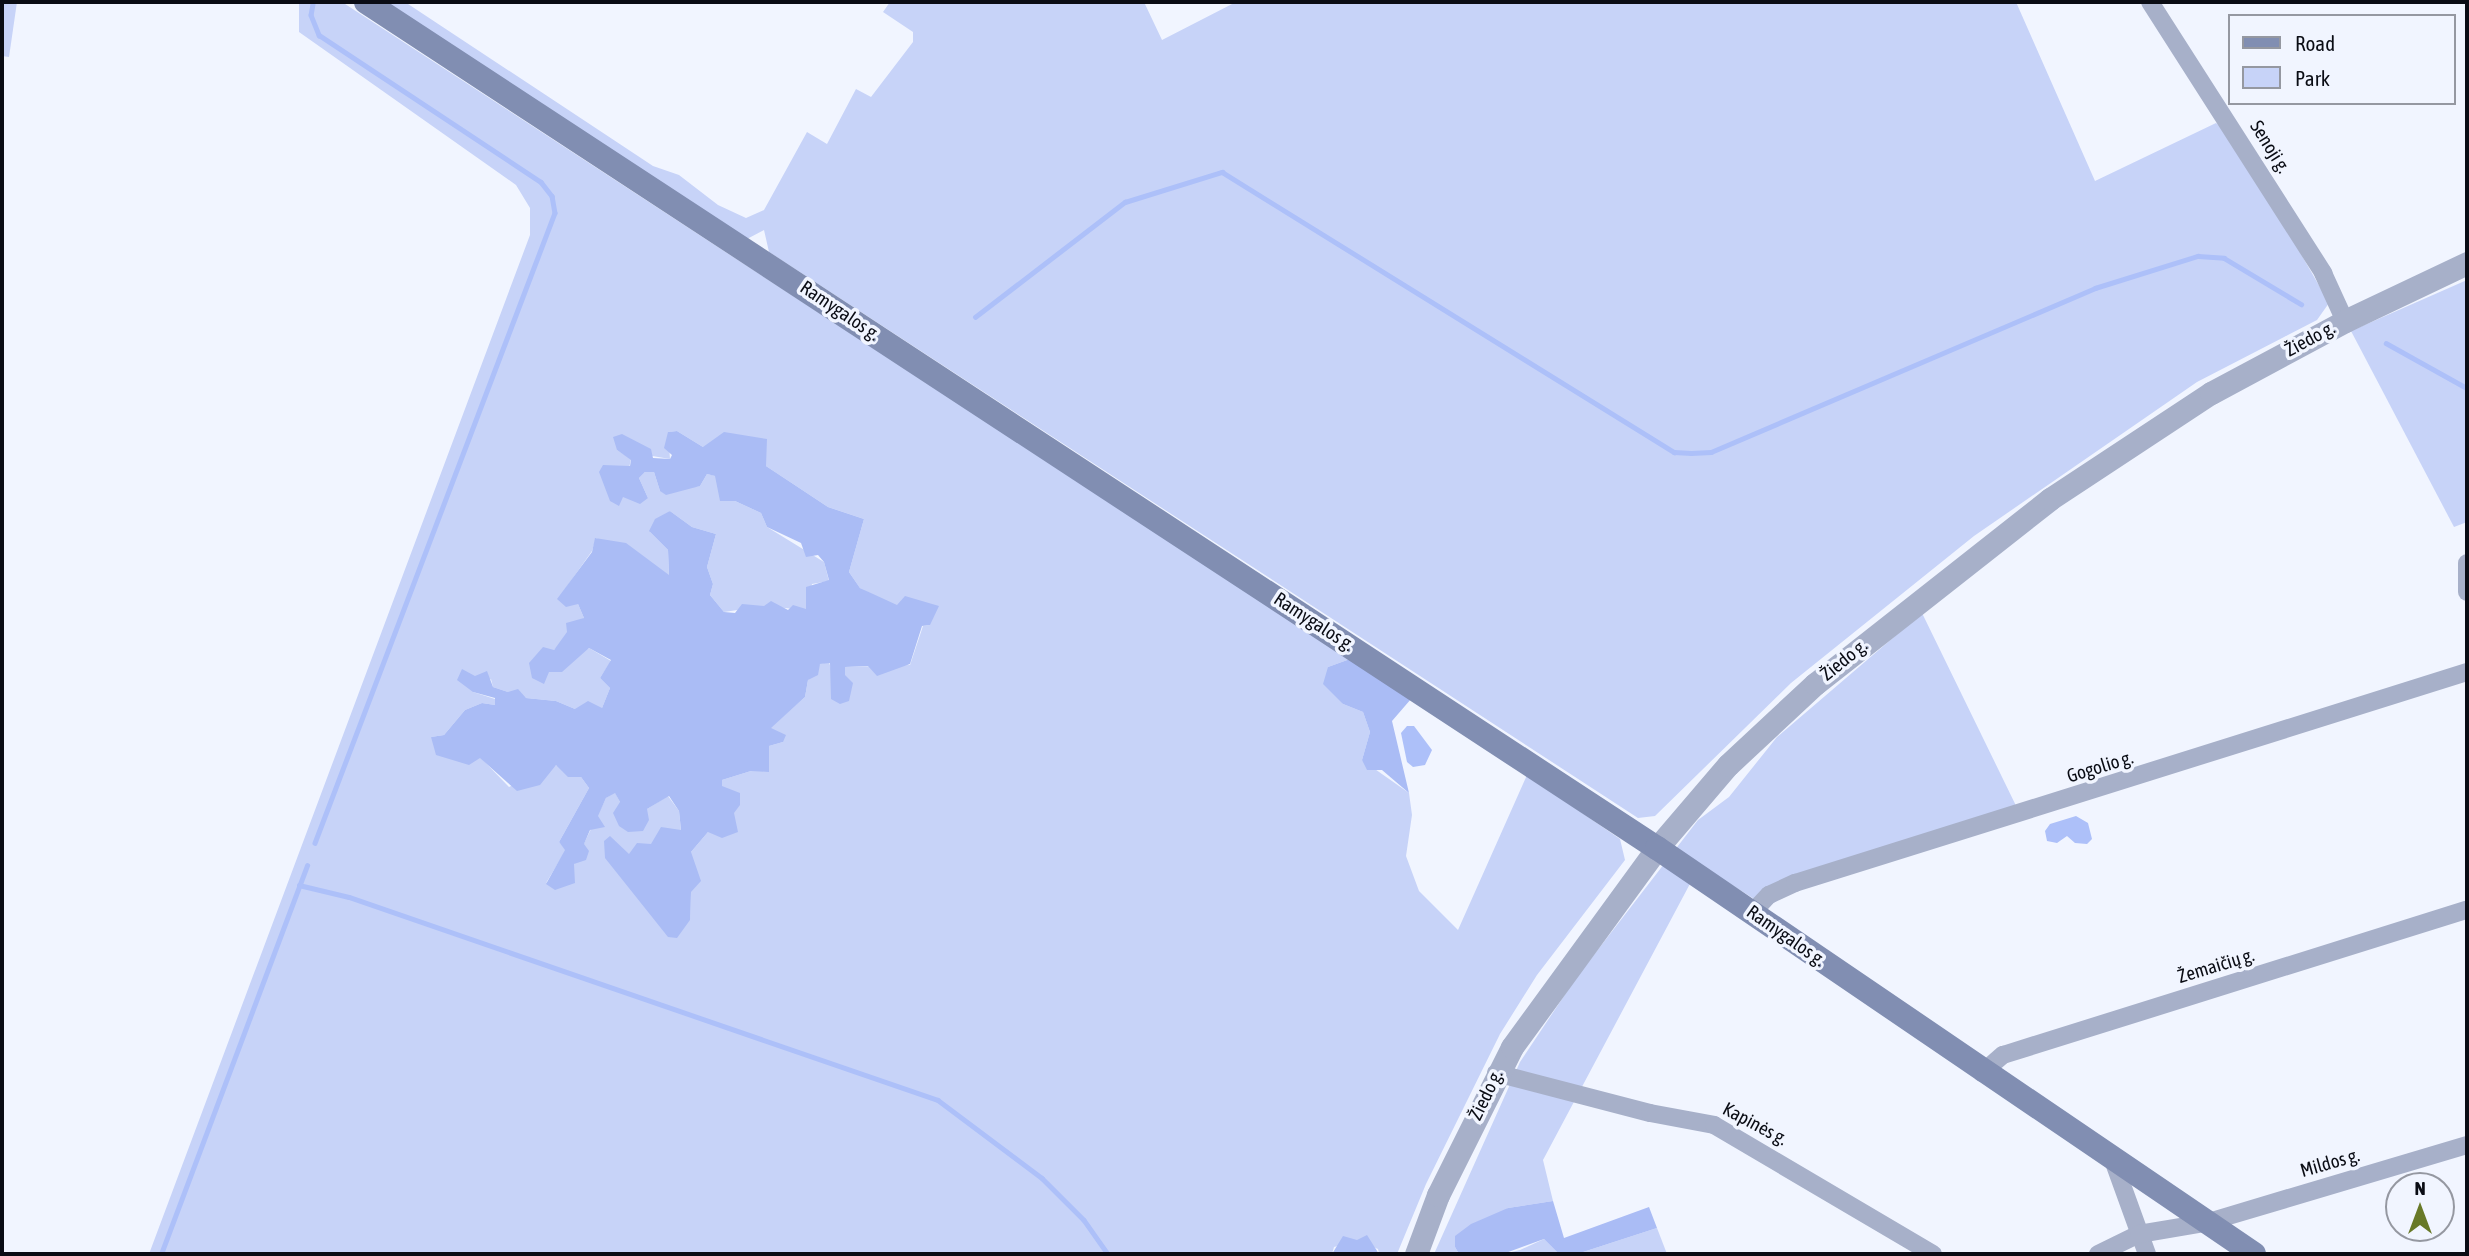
<!DOCTYPE html>
<meta charset="utf-8">
<style>
body{margin:0}
#map{position:relative;width:2469px;height:1256px;overflow:hidden;background:#f1f5ff;font-family:"Asap Condensed",sans-serif}
div>[style]{position:absolute}
.green>*{inset:0;background:#c7d3f8}
.forest>*{inset:0;background:#aabcf5}
.water>*{inset:0;background:#adc0f9}
.stream>*{height:4.5px;margin:-2.25px;padding:0 2.25px;transform-origin:2.25px;border-radius:2.25px;background:#adc0f9}
.minor>*{height:18px;margin:-9px;padding:0 9px;transform-origin:9px;border-radius:9px;background:#a7b0c9}
.tertiary>*{height:23px;margin:-11.5px;padding:0 11.5px;transform-origin:11.5px;border-radius:11.5px;background:#a7b0c9}
.secondary>*{height:24px;margin:-12px;padding:0 12px;transform-origin:12px;border-radius:12px;background:#818eb2}
span{translate:-50% -50%;white-space:nowrap;text-align:center;line-height:1.15;-webkit-text-stroke:7px #f1f5ff;paint-order:stroke}
.street-label{font-size:19px;color:#0a0c14}
.frame{position:absolute;inset:0;border:4px solid #0a0c14;pointer-events:none}
.legend{position:absolute;left:2228px;top:14px;width:228px;height:91px;box-sizing:border-box;background:#f1f5ff;border:2px solid #9598a1;margin:0;padding:9px 12px;list-style:none;font-size:21px;color:#0a0c14}
.legend li{display:flex;align-items:center;gap:14px;height:35px}
.legend b{width:35px;border:2px solid #9598a1}
.north{position:absolute;left:2385px;top:1172px;width:70px;height:70px;box-sizing:border-box;background:#f1f5ff;border:2px solid #9598a1;border-radius:50%;rotate:0deg;font-size:19px;font-weight:700;line-height:28px;text-align:center;color:#0a0c14}
.north::after{content:'';display:block;margin:auto;width:24px;height:32px;background:#687928;clip-path:polygon(50% 0,100% 100%,50% 72%,0 100%)}
</style>
<div id="map">
<div class="green">
<div style="clip-path:polygon(2px 2px,17px 2px,9px 57px,2px 56px)"></div>
<div style="clip-path:polygon(evenodd,299px 2px,342px 2px,1350px 659px,1328px 667px,1343px 704px,1363px 712px,1370px 732px,1362px 760px,1409px 793px,1412px 815px,1406px 856px,1419px 891px,1458px 930px,1527px 775px,1620px 839px,1625px 860px,1537px 975px,1500px 1034px,1426px 1184px,1397px 1254px,1379px 1254px,1378px 1249px,1357px 1240px,1334px 1247px,1332px 1254px,149px 1254px,530px 235px,530px 208px,516px 185px,299px 32px,299px 2px,677px 431px,703px 447px,766px 466px,828px 507px,864px 519px,849px 572px,860px 588px,930px 625px,923px 626px,910px 665px,845px 667px,845px 675px,832px 672px,829px 662px,820px 664px,808px 680px,805px 697px,770px 728px,783px 742px,769px 746px,751px 771px,722px 780px,708px 832px,691px 852px,690px 920px,679px 811px,668px 796px,647px 809px,620px 802px,615px 792px,606px 798px,574px 864px,546px 883px,566px 850px,559px 842px,589px 788px,581px 777px,556px 765px,509px 787px,480px 757px,455px 757px,431px 737px,444px 735px,465px 710px,482px 703px,495px 705px,495px 699px,473px 692px,491px 679px,493px 687px,526px 698px,556px 701px,575px 709px,602px 708px,610px 688px,600px 678px,611px 661px,589px 648px,549px 672px,554px 650px,584px 618px,578px 604px,558px 599px,592px 551px,596px 538px,669px 576px,668px 550px,650px 532px,670px 511px,692px 527px,716px 534px,707px 567px,713px 584px,710px 595px,724px 612px,764px 606px,806px 610px,812px 584px,829px 581px,824px 562px,767px 527px,761px 513px,735px 501px,716px 476px,707px 474px,700px 486px,660px 491px,654px 472px,645px 472px,639px 478px,648px 498px,623px 496px,631px 459px,617px 450px,670px 459px,668px 432px,677px 431px)"></div>
<div style="clip-path:polygon(379px 2px,405px 2px,653px 166px,679px 175px,718px 205px,746px 218px,764px 210px,807px 132px,827px 144px,856px 89px,871px 97px,913px 42px,913px 32px,883px 12px,890px 2px,1144px 2px,1162px 40px,1236px 2px,2016px 2px,2095px 181px,2216px 123px,2234px 137px,2329px 303px,2317px 320px,2197px 382px,1974px 536px,1791px 683px,1655px 816px,1638px 818px,769px 252px,764px 230px,747px 239px)"></div>
<div style="clip-path:polygon(2467px 280px,2467px 522px,2454px 527px,2351px 331px)"></div>
<div style="clip-path:polygon(1922px 613px,2022px 818px,1796px 888px,1767px 907px,1700px 865px,1543px 1160px,1553px 1201px,1508px 1208px,1455px 1247px,1459px 1254px,1434px 1254px,1520px 1062px,1576px 978px,1698px 820px,1729px 797px,1777px 737px)"></div>
<div style="clip-path:polygon(1657px 1228px,1667px 1254px,1577px 1254px)"></div>
<div style="clip-path:polygon(1544px 1239px,1559px 1254px,1503px 1254px,1520px 1250px)"></div>
</div>
<div class="forest">
<div style="clip-path:polygon(677px 431px,703px 447px,724px 432px,767px 439px,766px 466px,828px 507px,864px 519px,849px 572px,860px 588px,897px 605px,905px 596px,939px 606px,930px 625px,922px 626px,910px 664px,877px 676px,868px 666px,845px 667px,845px 675px,853px 683px,849px 701px,840px 704px,831px 699px,830px 663px,820px 664px,818px 675px,808px 680px,805px 697px,771px 728px,786px 735px,783px 742px,769px 746px,769px 772px,751px 771px,722px 780px,722px 786px,740px 793px,740px 805px,734px 813px,738px 832px,722px 838px,708px 832px,691px 852px,701px 881px,691px 892px,690px 920px,677px 938px,668px 937px,605px 858px,604px 841px,610px 836px,629px 854px,637px 843px,651px 844px,661px 827px,681px 830px,679px 811px,669px 796px,647px 809px,649px 820px,643px 831px,628px 832px,619px 826px,613px 813px,620px 802px,615px 793px,606px 798px,598px 816px,605px 827px,590px 830px,584px 844px,589px 851px,586px 860px,574px 864px,575px 883px,555px 890px,546px 884px,565px 850px,559px 842px,589px 788px,581px 777px,568px 777px,556px 765px,540px 785px,517px 791px,480px 758px,469px 765px,436px 755px,431px 737px,444px 735px,465px 710px,482px 703px,495px 705px,495px 698px,473px 692px,457px 680px,462px 669px,475px 676px,487px 671px,493px 687px,508px 692px,518px 689px,526px 698px,556px 701px,575px 709px,588px 701px,602px 708px,610px 688px,600px 678px,611px 660px,589px 648px,562px 672px,549px 672px,544px 684px,532px 678px,529px 663px,543px 647px,554px 650px,567px 632px,566px 623px,584px 618px,578px 604px,566px 607px,557px 599px,592px 552px,595px 538px,626px 543px,669px 575px,668px 550px,649px 531px,655px 519px,670px 511px,692px 527px,716px 534px,707px 567px,713px 584px,710px 595px,724px 612px,735px 613px,742px 604px,764px 606px,771px 601px,788px 610px,793px 605px,806px 609px,806px 587px,829px 580px,824px 562px,818px 555px,806px 557px,801px 543px,767px 527px,761px 513px,735px 501px,720px 501px,715px 476px,707px 474px,700px 486px,666px 495px,660px 491px,654px 472px,645px 472px,639px 478px,648px 498px,640px 504px,623px 497px,619px 506px,610px 501px,599px 472px,603px 465px,630px 466px,631px 460px,617px 450px,613px 437px,622px 434px,651px 449px,653px 458px,670px 459px,672px 455px,664px 448px,668px 432px)"></div>
<div style="clip-path:polygon(1350px 659px,1411px 699px,1392px 721px,1409px 793px,1382px 770px,1367px 770px,1362px 760px,1370px 732px,1363px 712px,1343px 704px,1323px 684px,1328px 667px)"></div>
<div style="clip-path:polygon(1553px 1201px,1564px 1238px,1649px 1207px,1657px 1228px,1577px 1254px,1559px 1254px,1544px 1239px,1503px 1254px,1459px 1254px,1455px 1247px,1455px 1236px,1471px 1224px,1508px 1208px)"></div>
<div style="clip-path:polygon(1367px 1235px,1379px 1254px,1332px 1254px,1343px 1236px,1357px 1240px)"></div>
</div>
<div class="water">
<div style="clip-path:polygon(1407px 726px,1414px 726px,1432px 750px,1425px 765px,1413px 767px,1407px 762px,1401px 733px)"></div>
<div style="clip-path:polygon(2076px 816px,2088px 823px,2092px 839px,2087px 844px,2075px 843px,2067px 836px,2057px 843px,2047px 841px,2045px 831px,2050px 824px)"></div>
</div>
<div class="stream">
<div style="left:313px;top:4px;width:11px;rotate:100deg"></div>
<div style="left:311px;top:15px;width:22px;rotate:68deg"></div>
<div style="left:319px;top:35px;width:266px;rotate:33.5deg"></div>
<div style="left:541px;top:182px;width:18px;rotate:52deg"></div>
<div style="left:552px;top:196px;width:17px;rotate:80deg"></div>
<div style="left:555px;top:213px;width:674px;rotate:110.85deg"></div>
<div style="left:975px;top:317px;width:189px;rotate:-37.5deg"></div>
<div style="left:1125px;top:202px;width:102px;rotate:-17.2deg"></div>
<div style="left:1222px;top:172px;width:532px;rotate:31.78deg"></div>
<div style="left:1674px;top:452px;width:17px;rotate:3deg"></div>
<div style="left:1691px;top:453px;width:20px;rotate:-3deg"></div>
<div style="left:1711px;top:452px;width:418px;rotate:-23.1deg"></div>
<div style="left:2095px;top:288px;width:108px;rotate:-17.3deg"></div>
<div style="left:2198px;top:256px;width:26px;rotate:4deg"></div>
<div style="left:2224px;top:258px;width:90px;rotate:30.9deg"></div>
<div style="left:2386px;top:343px;width:93px;rotate:29.1deg"></div>
<div style="left:299px;top:885px;width:51px;rotate:13.5deg"></div>
<div style="left:349px;top:897px;width:623px;rotate:19.02deg"></div>
<div style="left:938px;top:1100px;width:130px;rotate:36.9deg"></div>
<div style="left:1042px;top:1178px;width:59px;rotate:45deg"></div>
<div style="left:1084px;top:1220px;width:42px;rotate:54.8deg"></div>
<div style="left:161px;top:1254px;width:415px;rotate:-69.4deg"></div>
</div>
<div class="minor">
<div style="left:2150px;top:2px;width:322px;rotate:57.4deg"></div>
<div style="left:2323px;top:273px;width:53px;rotate:65.4deg"></div>
<div style="left:2467px;top:563px;width:29px;rotate:90deg"></div>
<div style="left:1752px;top:913px;width:25px;rotate:-47deg"></div>
<div style="left:1769px;top:895px;width:29px;rotate:-25deg"></div>
<div style="left:1795px;top:883px;width:704px;rotate:-17.43deg"></div>
<div style="left:1496px;top:1073px;width:159px;rotate:14.6deg"></div>
<div style="left:1650px;top:1113px;width:65px;rotate:10.6deg"></div>
<div style="left:1714px;top:1125px;width:254px;rotate:30.5deg"></div>
<div style="left:1982px;top:1073px;width:28px;rotate:-41deg"></div>
<div style="left:2003px;top:1055px;width:486px;rotate:-17.4deg"></div>
<div style="left:2113px;top:1160px;width:100px;rotate:70.1deg"></div>
<div style="left:2098px;top:1254px;width:46px;rotate:-26deg"></div>
<div style="left:2139px;top:1234px;width:67px;rotate:-9.5deg"></div>
<div style="left:2205px;top:1223px;width:273px;rotate:-16.6deg"></div>
</div>
<div class="tertiary">
<div style="left:1416px;top:1254px;width:63px;rotate:-69.6deg"></div>
<div style="left:1438px;top:1195px;width:165px;rotate:-63.4deg"></div>
<div style="left:1512px;top:1047px;width:246px;rotate:-53.9deg"></div>
<div style="left:1657px;top:848px;width:109px;rotate:-49.5deg"></div>
<div style="left:1728px;top:765px;width:119px;rotate:-43deg"></div>
<div style="left:1815px;top:684px;width:299px;rotate:-38.2deg"></div>
<div style="left:2050px;top:499px;width:193px;rotate:-33.4deg"></div>
<div style="left:2211px;top:393px;width:152px;rotate:-28.2deg"></div>
<div style="left:2345px;top:321px;width:135px;rotate:-25.4deg"></div>
</div>
<div class="secondary">
<div style="left:366px;top:2px;width:1544px;rotate:33.24deg"></div>
<div style="left:1657px;top:848px;width:722px;rotate:34.22deg"></div>
</div>
<div class="street-label">
<span style="left:2270px;top:147px;rotate:58deg">Senoji g.</span>
<span style="left:840px;top:311px;rotate:34deg">Ramygalos g.</span>
<span style="left:2310px;top:339px;rotate:-28deg">Žiedo g.</span>
<span style="left:1314px;top:622px;rotate:33deg">Ramygalos g.</span>
<span style="left:1844px;top:660px;rotate:-39deg">Žiedo g.</span>
<span style="left:2100px;top:767px;rotate:-17deg">Gogolio g.</span>
<span style="left:1786px;top:936px;rotate:35deg">Ramygalos g.</span>
<span style="left:2216px;top:966px;rotate:-17deg">Žemaičių g.</span>
<span style="left:1486px;top:1095px;rotate:-64deg">Žiedo g.</span>
<span style="left:1755px;top:1124px;rotate:28deg">Kapinės g.</span>
<span style="left:2330px;top:1163px;rotate:-16deg">Mildos g.</span>
</div>
<div class="frame"></div>
<ul class="legend">
<li><b style="height:9px;background:#818eb2"></b>Road</li>
<li><b style="height:19px;background:#c7d3f8"></b>Park</li>
</ul>
<div class="north">N</div>
</div>
